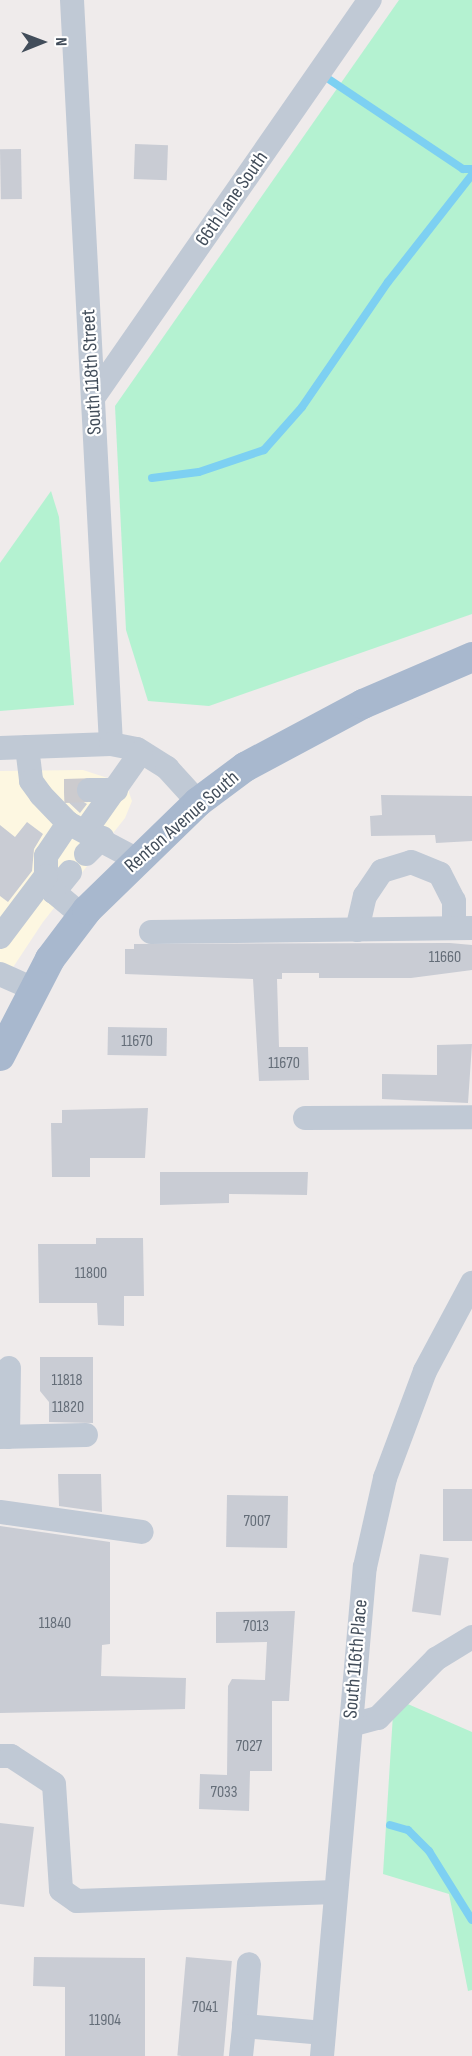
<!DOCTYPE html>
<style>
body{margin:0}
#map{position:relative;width:472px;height:2056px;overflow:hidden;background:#efebeb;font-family:"Sofia Sans Condensed",sans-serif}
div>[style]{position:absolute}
.commercial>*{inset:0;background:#fdf7e1}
.green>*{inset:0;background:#b4f2d1}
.stream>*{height:8px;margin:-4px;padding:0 4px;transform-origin:4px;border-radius:4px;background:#7dd0f2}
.building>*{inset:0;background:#c9ccd4;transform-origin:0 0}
.minor-tunnel>*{height:24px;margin-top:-12px;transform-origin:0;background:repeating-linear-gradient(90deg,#cccbce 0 24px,transparent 0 36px)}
.minor>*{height:24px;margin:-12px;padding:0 12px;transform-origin:12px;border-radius:12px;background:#c0c9d5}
.major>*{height:30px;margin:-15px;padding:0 15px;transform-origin:15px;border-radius:15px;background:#a8b8ce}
span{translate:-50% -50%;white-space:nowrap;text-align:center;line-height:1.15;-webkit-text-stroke:4.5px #fff;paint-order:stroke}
.number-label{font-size:16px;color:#646d78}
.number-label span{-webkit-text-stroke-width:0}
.street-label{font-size:20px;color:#424d5a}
.north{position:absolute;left:12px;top:12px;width:60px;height:60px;-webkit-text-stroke:4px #fff;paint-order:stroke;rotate:89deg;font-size:16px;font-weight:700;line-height:24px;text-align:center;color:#424d5a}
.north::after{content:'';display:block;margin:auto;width:21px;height:27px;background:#424d5a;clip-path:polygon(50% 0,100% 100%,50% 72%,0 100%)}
</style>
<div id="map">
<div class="commercial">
<div style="clip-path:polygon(83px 770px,126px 784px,132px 801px,125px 818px,43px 922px,0 987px,0 771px)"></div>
</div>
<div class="green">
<div style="clip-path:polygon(399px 0,472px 0,472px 614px,209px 706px,148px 701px,126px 630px,115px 406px)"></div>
<div style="clip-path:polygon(51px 491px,59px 517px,74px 705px,0 711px,0 563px)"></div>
<div style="clip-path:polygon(394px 1698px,472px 1732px,472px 1990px,468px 1991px,449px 1894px,383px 1874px)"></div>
</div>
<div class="stream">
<div style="left:330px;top:80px;width:160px;rotate:33.8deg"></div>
<div style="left:463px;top:169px;width:9px"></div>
<div style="left:152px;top:478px;width:47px;rotate:-7.3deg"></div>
<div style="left:199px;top:472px;width:69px;rotate:-18.7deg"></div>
<div style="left:264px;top:450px;width:57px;rotate:-48.5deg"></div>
<div style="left:302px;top:407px;width:152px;rotate:-55.5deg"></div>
<div style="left:388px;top:282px;width:136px;rotate:-51.9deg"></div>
<div style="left:390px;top:1825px;width:19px;rotate:16deg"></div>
<div style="left:408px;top:1830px;width:30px;rotate:45deg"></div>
<div style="left:429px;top:1851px;width:81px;rotate:58.1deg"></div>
</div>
<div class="building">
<div style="left:135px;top:144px;width:33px;height:35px;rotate:2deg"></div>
<div style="left:21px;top:149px;width:50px;height:21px;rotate:89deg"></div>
<div style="clip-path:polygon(76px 787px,77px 798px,87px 804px,80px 813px,65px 799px,64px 788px)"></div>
<div style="clip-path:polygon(381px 795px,472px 796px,472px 841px,436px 843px,435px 835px,371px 836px,370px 816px,382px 815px)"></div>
<div style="clip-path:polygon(27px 822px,43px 834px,34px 849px,32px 871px,8px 902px,0 896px,0 825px,15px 837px)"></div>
<div style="clip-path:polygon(450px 943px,472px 945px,472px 970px,411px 978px,319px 978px,319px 973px,282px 973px,282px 979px,277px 979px,279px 1047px,308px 1047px,309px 1080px,259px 1081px,253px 979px,125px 974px,125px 949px,134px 949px,134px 944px)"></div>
<div style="left:108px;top:1027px;width:59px;height:28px;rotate:1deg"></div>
<div style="clip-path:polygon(472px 1044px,468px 1103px,382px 1099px,382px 1074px,437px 1075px,437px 1045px)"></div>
<div style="clip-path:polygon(148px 1108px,145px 1158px,90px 1158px,90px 1177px,52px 1177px,51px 1123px,62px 1123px,62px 1110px)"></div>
<div style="clip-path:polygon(160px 1172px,308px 1172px,307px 1195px,229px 1194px,229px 1203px,160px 1205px)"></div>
<div style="clip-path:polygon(96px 1238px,143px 1238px,144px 1296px,124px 1296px,124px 1326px,98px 1325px,97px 1303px,39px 1303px,38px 1244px,96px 1244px)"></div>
<div style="clip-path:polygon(40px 1357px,93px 1357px,93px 1423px,49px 1422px,49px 1402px,40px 1391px)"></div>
<div style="clip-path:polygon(58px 1474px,101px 1474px,102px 1512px,59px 1506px)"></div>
<div style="left:472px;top:1489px;width:52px;height:29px;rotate:90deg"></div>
<div style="left:227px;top:1495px;width:61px;height:52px;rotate:1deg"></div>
<div style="clip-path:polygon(0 1526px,110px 1542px,110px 1644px,102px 1645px,101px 1676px,186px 1678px,185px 1709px,0 1713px)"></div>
<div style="left:420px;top:1554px;width:29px;height:58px;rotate:8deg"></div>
<div style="clip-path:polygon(295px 1611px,289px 1701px,272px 1701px,272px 1771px,250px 1771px,249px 1811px,199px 1809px,200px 1774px,227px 1775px,228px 1686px,232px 1679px,265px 1680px,267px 1642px,216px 1643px,216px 1612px)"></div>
<div style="clip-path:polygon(0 1823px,34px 1827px,24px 1907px,0 1904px)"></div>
<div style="clip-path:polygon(34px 1957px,145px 1958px,145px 2056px,65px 2056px,65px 1987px,33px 1986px)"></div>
<div style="left:186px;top:1957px;width:46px;height:99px;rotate:5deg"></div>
</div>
<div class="minor-tunnel">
<div style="left:64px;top:791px;width:25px;rotate:-2deg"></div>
</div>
<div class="minor">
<div style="left:72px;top:0;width:745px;rotate:87deg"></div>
<div style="left:93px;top:398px;width:485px;rotate:-55.2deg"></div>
<div style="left:27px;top:747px;width:34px;rotate:83deg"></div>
<div style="left:31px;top:781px;width:17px;rotate:54deg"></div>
<div style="left:41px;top:795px;width:39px;rotate:46deg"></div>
<div style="left:68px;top:823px;width:77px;rotate:27.9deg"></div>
<div style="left:0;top:748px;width:111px;rotate:-2.1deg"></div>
<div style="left:111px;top:744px;width:26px;rotate:11deg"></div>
<div style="left:137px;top:749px;width:36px;rotate:32deg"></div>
<div style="left:167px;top:768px;width:46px;rotate:47.6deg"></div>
<div style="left:89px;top:790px;width:27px"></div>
<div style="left:86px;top:830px;width:95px;rotate:-54.8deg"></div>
<div style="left:86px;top:854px;width:23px;rotate:-45deg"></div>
<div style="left:70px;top:872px;width:26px;rotate:129deg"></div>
<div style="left:54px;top:892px;width:38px;rotate:40deg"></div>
<div style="left:54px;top:892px;width:18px;rotate:-117deg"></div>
<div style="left:46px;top:876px;width:20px;rotate:-90deg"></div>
<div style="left:46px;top:856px;width:40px;rotate:-56deg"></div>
<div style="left:357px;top:930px;width:35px;rotate:-77deg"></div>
<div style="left:365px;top:896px;width:30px;rotate:-56deg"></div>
<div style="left:382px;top:871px;width:30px;rotate:-17deg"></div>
<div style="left:411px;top:862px;width:31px;rotate:22deg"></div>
<div style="left:440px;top:874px;width:30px;rotate:63deg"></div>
<div style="left:454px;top:901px;width:27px;rotate:90deg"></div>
<div style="left:151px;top:932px;width:321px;rotate:-0.7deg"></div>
<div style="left:0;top:937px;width:76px;rotate:-53deg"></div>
<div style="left:0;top:974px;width:36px;rotate:24deg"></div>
<div style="left:305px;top:1118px;width:167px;rotate:-0.3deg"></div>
<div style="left:0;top:1437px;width:86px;rotate:-1.3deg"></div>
<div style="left:8px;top:1437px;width:69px;rotate:-89.2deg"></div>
<div style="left:0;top:1512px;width:143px;rotate:8deg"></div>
<div style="left:351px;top:1725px;width:28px;rotate:-15deg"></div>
<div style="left:378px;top:1718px;width:83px;rotate:-45.5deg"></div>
<div style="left:436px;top:1659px;width:42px;rotate:-31.4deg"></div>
<div style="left:0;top:1756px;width:11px"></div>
<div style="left:11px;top:1756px;width:51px;rotate:33.1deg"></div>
<div style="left:54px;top:1784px;width:106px;rotate:86.2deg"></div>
<div style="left:61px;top:1890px;width:19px;rotate:35deg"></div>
<div style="left:77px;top:1901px;width:259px;rotate:-2deg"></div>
<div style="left:244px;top:2026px;width:62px;rotate:-85.4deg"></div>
<div style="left:241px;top:2056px;width:30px;rotate:-84deg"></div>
<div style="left:244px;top:2026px;width:80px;rotate:5deg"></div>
<div style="left:322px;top:2056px;width:491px;rotate:-85deg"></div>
<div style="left:365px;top:1567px;width:91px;rotate:-77.3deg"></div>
<div style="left:385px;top:1478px;width:114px;rotate:-69.5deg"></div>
<div style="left:425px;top:1371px;width:100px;rotate:-61.9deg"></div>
</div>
<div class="major">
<div style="left:0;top:1056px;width:109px;rotate:-62.7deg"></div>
<div style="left:50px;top:959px;width:61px;rotate:-52.9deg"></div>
<div style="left:87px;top:910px;width:155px;rotate:-44.2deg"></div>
<div style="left:198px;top:802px;width:59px;rotate:-36.7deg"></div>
<div style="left:245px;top:767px;width:134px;rotate:-28.1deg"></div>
<div style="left:363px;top:704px;width:119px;rotate:-23.3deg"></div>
</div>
<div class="number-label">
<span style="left:445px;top:958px">11660</span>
<span style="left:137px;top:1042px">11670</span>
<span style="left:284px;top:1064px">11670</span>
<span style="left:91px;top:1274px">11800</span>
<span style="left:67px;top:1381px">11818</span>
<span style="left:68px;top:1408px">11820</span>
<span style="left:257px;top:1522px">7007</span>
<span style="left:55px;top:1624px">11840</span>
<span style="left:256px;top:1627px">7013</span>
<span style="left:249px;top:1747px">7027</span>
<span style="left:224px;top:1793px">7033</span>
<span style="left:205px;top:2008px">7041</span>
<span style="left:105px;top:2021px">11904</span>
</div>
<div class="street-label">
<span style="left:232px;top:199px;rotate:-55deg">66th Lane South</span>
<span style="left:92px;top:372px;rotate:-93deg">South 118th Street</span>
<span style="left:182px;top:822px;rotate:-41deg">Renton Avenue South</span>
<span style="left:356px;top:1659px;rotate:-85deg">South 116th Place</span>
</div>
<div class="north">N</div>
</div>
